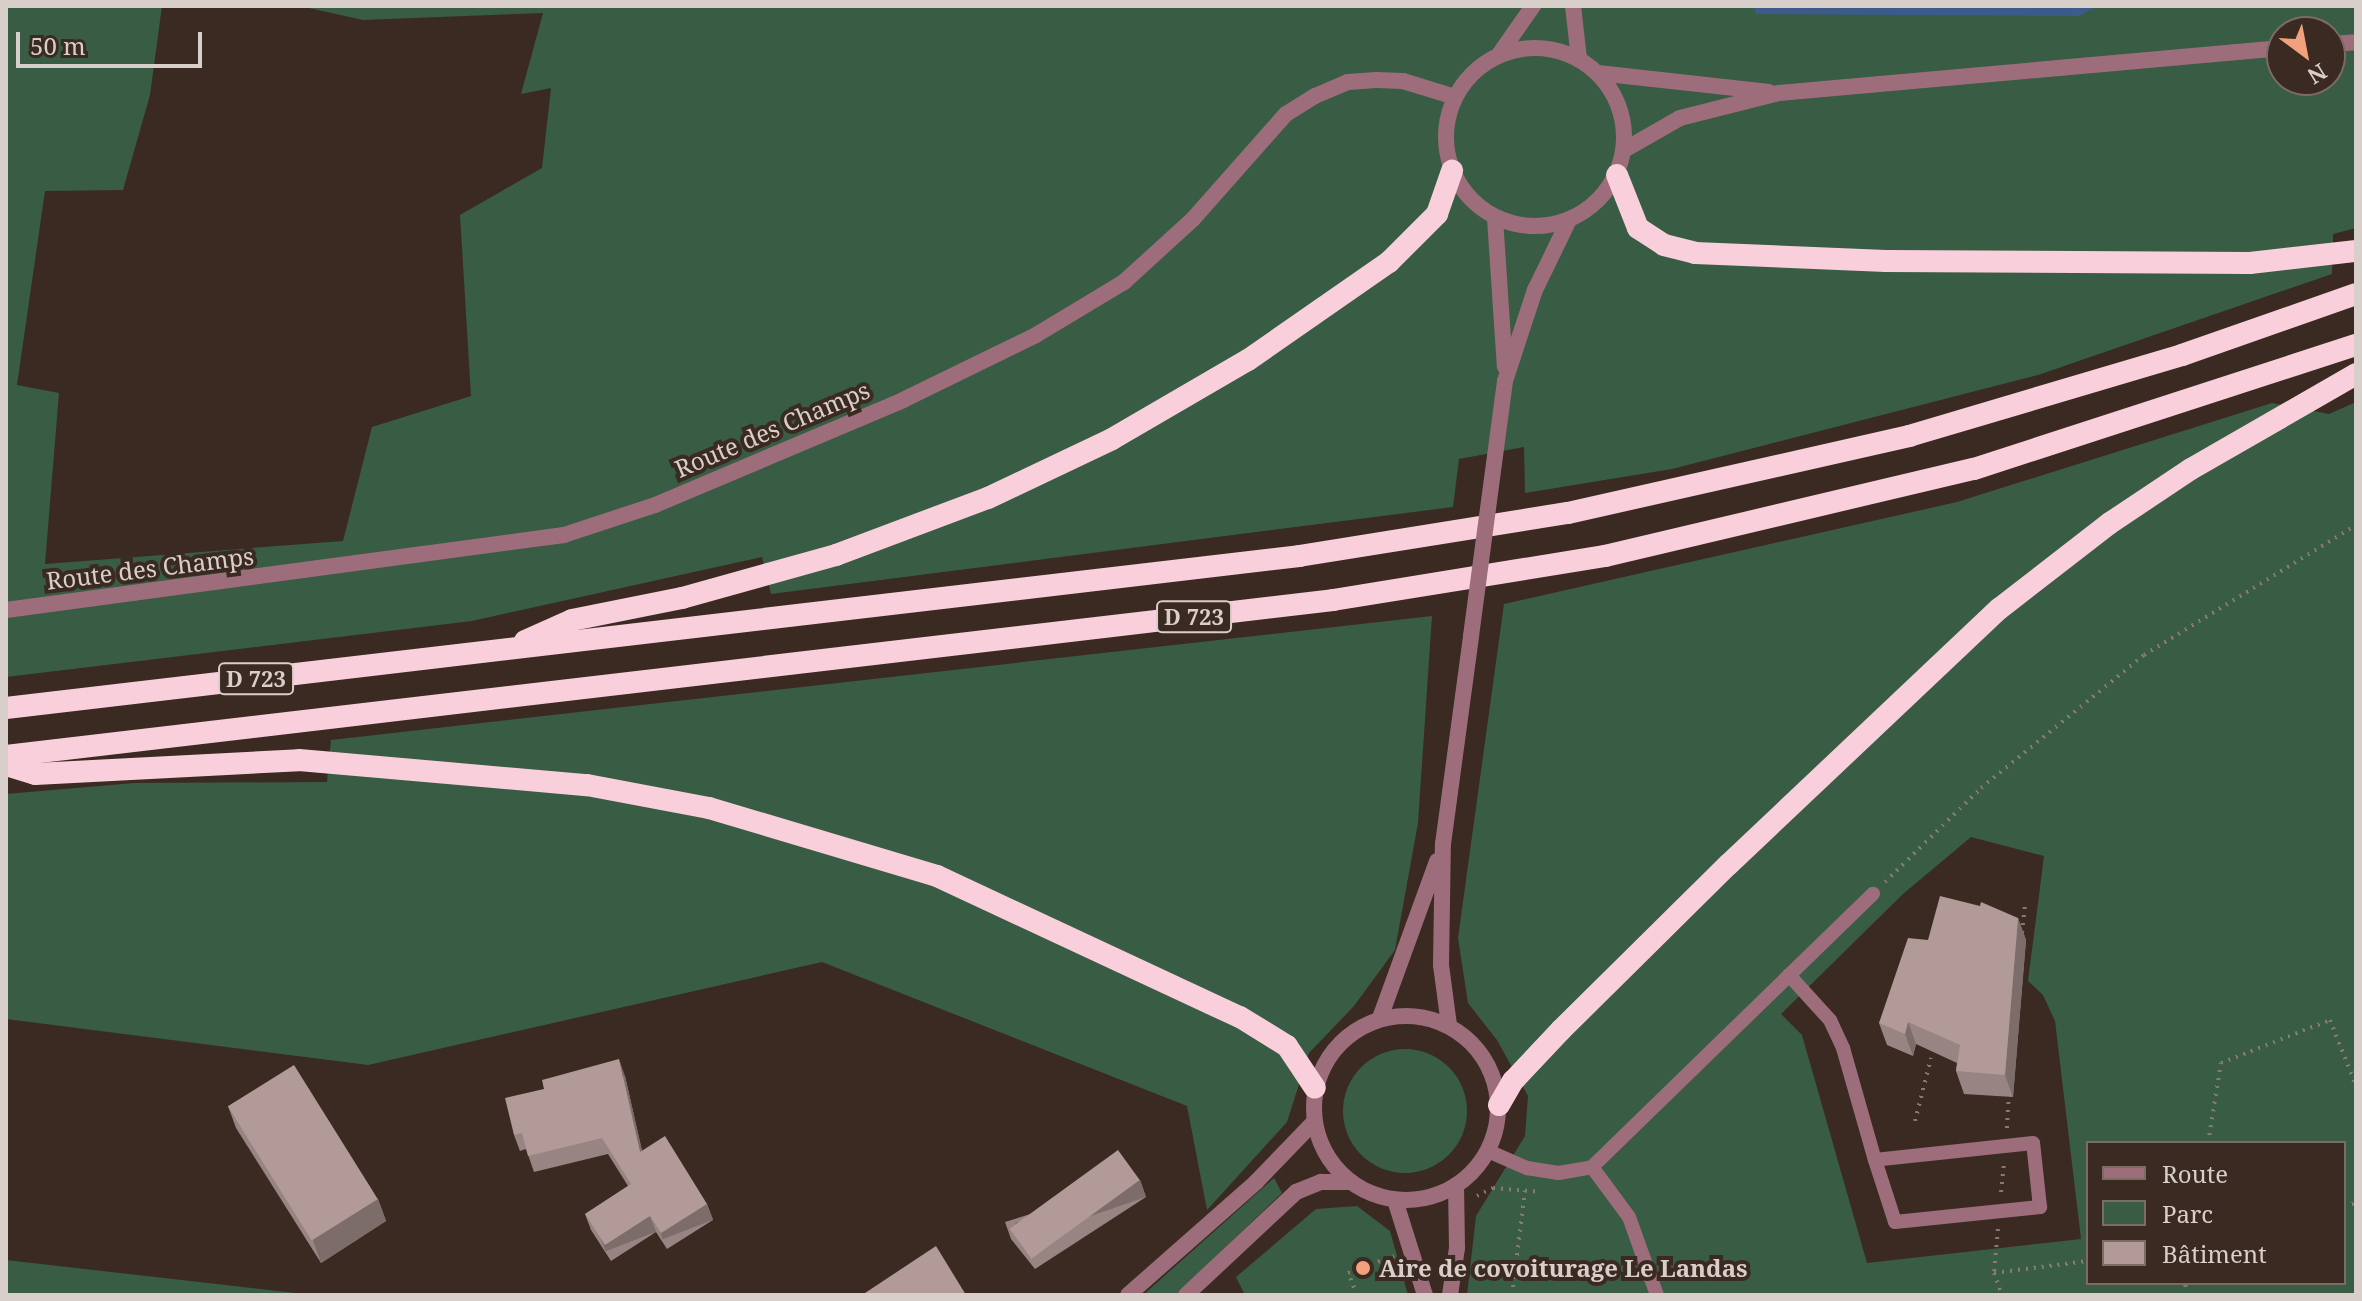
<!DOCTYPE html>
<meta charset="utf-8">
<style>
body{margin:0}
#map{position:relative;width:2362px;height:1301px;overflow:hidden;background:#3a2a22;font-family:"Noto Serif",serif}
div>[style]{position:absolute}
.green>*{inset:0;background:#395c44}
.round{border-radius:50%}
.water>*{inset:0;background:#3c5b8a}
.path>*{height:4px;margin-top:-2px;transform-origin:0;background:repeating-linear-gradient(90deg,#877a73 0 2px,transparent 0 8px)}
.service>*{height:14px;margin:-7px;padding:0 7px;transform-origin:7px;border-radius:7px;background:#9e6d7c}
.minor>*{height:16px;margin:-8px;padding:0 8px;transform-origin:8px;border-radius:8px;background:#9e6d7c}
.tertiary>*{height:16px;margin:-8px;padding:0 8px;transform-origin:8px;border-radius:8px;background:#9e6d7c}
.tertiary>.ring{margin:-8px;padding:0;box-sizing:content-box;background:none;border:16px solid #9e6d7c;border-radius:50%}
.trunk>*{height:22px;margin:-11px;padding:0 11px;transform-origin:11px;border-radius:11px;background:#facfdc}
.tertiary-bridge>*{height:16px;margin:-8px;padding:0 8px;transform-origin:8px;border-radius:8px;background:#9e6d7c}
.wall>*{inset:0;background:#988483}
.shaded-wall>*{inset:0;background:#7c6c6a;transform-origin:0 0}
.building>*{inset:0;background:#b19a98;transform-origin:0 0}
.dots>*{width:22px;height:22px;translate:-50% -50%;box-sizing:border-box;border:4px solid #3a2a22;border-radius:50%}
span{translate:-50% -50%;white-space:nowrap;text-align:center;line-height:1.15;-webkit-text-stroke:8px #3a2a22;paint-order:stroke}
.shield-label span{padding:2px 6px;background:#3a2a22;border:2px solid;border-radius:6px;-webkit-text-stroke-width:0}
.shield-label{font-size:22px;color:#d9cfca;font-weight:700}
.street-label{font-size:24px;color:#d9cfca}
.poi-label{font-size:24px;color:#d9cfca;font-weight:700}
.left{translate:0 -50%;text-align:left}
.frame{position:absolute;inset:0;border:8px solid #d9cfca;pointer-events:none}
.legend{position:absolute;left:2086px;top:1141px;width:260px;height:144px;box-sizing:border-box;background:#3a2a22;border:2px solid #7a6c65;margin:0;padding:10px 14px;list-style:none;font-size:24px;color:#d9cfca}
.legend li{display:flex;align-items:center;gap:16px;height:40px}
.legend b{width:40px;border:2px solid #7a6c65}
.north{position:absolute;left:2266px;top:16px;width:80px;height:80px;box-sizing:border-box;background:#3a2a22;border:2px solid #7a6c65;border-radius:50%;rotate:148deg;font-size:22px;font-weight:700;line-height:32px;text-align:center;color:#d9cfca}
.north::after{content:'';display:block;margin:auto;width:28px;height:36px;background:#f1a17c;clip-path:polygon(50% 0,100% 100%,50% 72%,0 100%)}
.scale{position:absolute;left:16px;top:32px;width:186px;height:36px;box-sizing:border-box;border:4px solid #d9cfca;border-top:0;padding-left:10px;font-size:24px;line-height:28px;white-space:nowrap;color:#d9cfca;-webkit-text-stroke:6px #3a2a22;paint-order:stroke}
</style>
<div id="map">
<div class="green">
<div style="clip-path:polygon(evenodd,6px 6px,162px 6px,150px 95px,123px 190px,45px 191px,17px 385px,59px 393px,45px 564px,343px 541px,372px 427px,471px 396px,460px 215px,542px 168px,551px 88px,521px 94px,543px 13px,363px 20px,300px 6px,2356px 6px,2356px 228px,2333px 234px,2332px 274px,2038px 375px,1672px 469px,1525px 493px,1524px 447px,1459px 459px,1453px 507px,771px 594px,762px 557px,472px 621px,6px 677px,6px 6px,2282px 32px,2330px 32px,2330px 80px,2282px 80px,2282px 32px)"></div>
<div style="clip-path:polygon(evenodd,2356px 402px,2356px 1295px,1467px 1295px,1476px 1216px,1525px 1136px,1528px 1096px,1497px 1040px,1468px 1003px,1458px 938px,1504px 604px,1957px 502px,2272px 403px,2329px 414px,2356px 402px,1971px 837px,2044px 856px,2028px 981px,2043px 995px,2055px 1021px,2081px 1239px,1867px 1263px,1802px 1035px,1781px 1014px,1903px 894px,1971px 837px,2356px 402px,2088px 1143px,2344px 1143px,2344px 1283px,2088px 1283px,2088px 1143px)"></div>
<div style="clip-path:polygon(1432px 616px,1418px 823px,1395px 950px,1354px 1006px,1309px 1053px,1287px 1122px,1207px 1210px,1187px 1106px,822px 962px,368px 1065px,6px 1019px,6px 794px,134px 783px,327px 782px,331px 740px)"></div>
<div class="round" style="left:1343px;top:1049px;width:124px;height:124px"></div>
<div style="clip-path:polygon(1274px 1178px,1282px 1193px,1176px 1295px,1143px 1295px)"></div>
<div style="clip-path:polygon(1357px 1206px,1390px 1231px,1408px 1295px,1245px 1295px,1236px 1277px,1316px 1209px)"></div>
<div style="clip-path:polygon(6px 1260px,313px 1295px,6px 1295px)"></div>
</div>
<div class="water">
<div style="clip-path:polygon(1754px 6px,2098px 6px,2079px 16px,1756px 14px)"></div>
</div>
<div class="path">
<div style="left:1885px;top:882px;width:134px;rotate:-44.4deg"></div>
<div style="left:1981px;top:788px;width:210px;rotate:-39.2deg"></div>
<div style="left:2144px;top:655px;width:249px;rotate:-31.5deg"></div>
<div style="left:2022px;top:933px;width:29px;rotate:-84deg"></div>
<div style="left:1915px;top:1121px;width:65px;rotate:-75.7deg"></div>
<div style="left:2007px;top:1128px;width:35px;rotate:-87deg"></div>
<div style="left:2208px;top:1143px;width:81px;rotate:-80.8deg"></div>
<div style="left:2221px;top:1063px;width:117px;rotate:-21.5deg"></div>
<div style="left:2330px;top:1020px;width:71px;rotate:68.5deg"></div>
<div style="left:2001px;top:1192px;width:27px;rotate:-84deg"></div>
<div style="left:1477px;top:1196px;width:18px;rotate:-27deg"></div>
<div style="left:1493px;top:1188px;width:48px;rotate:4.8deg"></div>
<div style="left:2344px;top:1206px;width:12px;rotate:-14deg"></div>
<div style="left:1998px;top:1229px;width:44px;rotate:95.2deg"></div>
<div style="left:1994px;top:1273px;width:23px;rotate:70deg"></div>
<div style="left:1994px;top:1273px;width:95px;rotate:-7.3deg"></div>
<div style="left:1357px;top:1295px;width:24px;rotate:-112deg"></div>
<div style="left:1348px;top:1273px;width:49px;rotate:-20.3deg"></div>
<div style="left:1512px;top:1295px;width:105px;rotate:-82.9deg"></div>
<div style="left:2184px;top:1295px;width:12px;rotate:-81deg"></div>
</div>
<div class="service">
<div style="left:1789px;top:975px;width:61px;rotate:47.7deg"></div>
<div style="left:1830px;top:1020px;width:31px;rotate:65deg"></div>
<div style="left:1843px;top:1048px;width:116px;rotate:74.1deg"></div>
<div style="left:1875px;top:1160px;width:65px;rotate:72.1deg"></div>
<div style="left:1895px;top:1222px;width:146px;rotate:-5.9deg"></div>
<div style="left:2040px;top:1207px;width:64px;rotate:-96.2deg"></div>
<div style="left:2033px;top:1143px;width:159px;rotate:173.9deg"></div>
<div style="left:1488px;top:1151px;width:43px;rotate:23.6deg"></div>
<div style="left:1527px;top:1168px;width:32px;rotate:9deg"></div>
<div style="left:1559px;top:1173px;width:34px;rotate:-10deg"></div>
<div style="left:1592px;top:1167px;width:392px;rotate:-44.2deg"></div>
<div style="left:1592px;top:1167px;width:62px;rotate:53.5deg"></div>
<div style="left:1629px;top:1217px;width:83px;rotate:70.3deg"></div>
</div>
<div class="minor">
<div style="left:1128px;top:1295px;width:171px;rotate:-41.4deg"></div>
<div style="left:1256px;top:1182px;width:83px;rotate:-46deg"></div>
<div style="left:1186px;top:1295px;width:151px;rotate:-43.1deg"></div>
<div style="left:1296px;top:1192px;width:27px;rotate:-22deg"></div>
<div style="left:1321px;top:1182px;width:30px"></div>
</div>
<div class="tertiary">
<div style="left:1573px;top:6px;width:53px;rotate:83.5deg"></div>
<div style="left:2330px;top:44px;width:26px;rotate:-4deg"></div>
<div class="ring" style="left:1446px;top:48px;width:162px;height:162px"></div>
<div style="left:1498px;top:56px;width:61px;rotate:-55deg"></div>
<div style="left:1598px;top:73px;width:172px;rotate:6.3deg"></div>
<div style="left:1624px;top:150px;width:64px;rotate:-29.7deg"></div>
<div style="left:1680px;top:118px;width:102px;rotate:-14.2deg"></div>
<div style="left:1779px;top:93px;width:505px;rotate:-5.11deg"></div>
<div style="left:1495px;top:218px;width:149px;rotate:86.2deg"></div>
<div style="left:1505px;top:381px;width:96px;rotate:-71.8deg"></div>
<div style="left:1535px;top:290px;width:78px;rotate:-64.1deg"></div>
<div style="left:6px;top:610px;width:563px;rotate:-7.66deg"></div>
<div style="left:564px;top:535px;width:96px;rotate:-18.2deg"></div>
<div style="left:655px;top:505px;width:269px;rotate:-22.9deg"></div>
<div style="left:903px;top:400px;width:148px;rotate:-26deg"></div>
<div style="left:1036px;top:335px;width:103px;rotate:-31.1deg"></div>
<div style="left:1124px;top:282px;width:93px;rotate:-42.4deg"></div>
<div style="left:1193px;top:219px;width:140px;rotate:-48.5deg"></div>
<div style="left:1286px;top:114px;width:34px;rotate:-32deg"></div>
<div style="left:1315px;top:96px;width:36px;rotate:-23deg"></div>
<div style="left:1348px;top:82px;width:28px;rotate:-4deg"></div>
<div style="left:1376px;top:80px;width:27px;rotate:2deg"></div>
<div style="left:1403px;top:81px;width:54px;rotate:17.1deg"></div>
<div class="ring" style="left:1314px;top:1016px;width:168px;height:168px"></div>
<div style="left:1380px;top:1018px;width:167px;rotate:-70deg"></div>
<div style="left:1449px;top:1025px;width:61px;rotate:-97.6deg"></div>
<div style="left:1441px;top:965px;width:121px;rotate:-89.1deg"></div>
<div style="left:1443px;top:844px;width:210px;rotate:-82.3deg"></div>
<div style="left:1395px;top:1200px;width:100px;rotate:72.5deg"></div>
<div style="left:1450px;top:1295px;width:48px;rotate:-81.5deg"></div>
<div style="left:1457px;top:1248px;width:63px;rotate:-90.9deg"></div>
</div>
<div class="trunk">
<div style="left:1617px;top:175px;width:57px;rotate:68.4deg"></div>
<div style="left:1638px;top:228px;width:31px;rotate:33deg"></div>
<div style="left:1664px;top:245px;width:32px;rotate:14deg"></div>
<div style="left:1695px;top:253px;width:191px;rotate:2.4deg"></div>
<div style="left:1886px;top:261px;width:364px;rotate:0.3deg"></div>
<div style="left:2250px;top:263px;width:107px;rotate:-6.5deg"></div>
<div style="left:525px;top:641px;width:51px;rotate:-24.1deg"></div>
<div style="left:572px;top:620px;width:112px;rotate:-11.3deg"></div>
<div style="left:682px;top:598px;width:160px;rotate:-15.6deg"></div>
<div style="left:836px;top:555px;width:162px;rotate:-20.6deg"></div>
<div style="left:988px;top:498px;width:137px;rotate:-25.4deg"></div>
<div style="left:1112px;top:439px;width:157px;rotate:-30.2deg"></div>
<div style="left:1248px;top:360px;width:172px;rotate:-34.8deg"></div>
<div style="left:1389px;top:262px;width:68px;rotate:-45deg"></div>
<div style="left:1437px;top:214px;width:46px;rotate:-70.8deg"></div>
<div style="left:6px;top:708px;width:1302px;rotate:-6.7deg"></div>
<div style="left:1299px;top:556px;width:272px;rotate:-9.1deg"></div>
<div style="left:1568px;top:513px;width:350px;rotate:-12.7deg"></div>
<div style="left:1909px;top:436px;width:285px;rotate:-16.5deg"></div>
<div style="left:2182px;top:355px;width:184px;rotate:-19.3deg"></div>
<div style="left:6px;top:756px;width:1336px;rotate:-6.7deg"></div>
<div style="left:1333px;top:600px;width:276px;rotate:-9.2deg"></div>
<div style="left:1605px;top:556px;width:379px;rotate:-13.3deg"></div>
<div style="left:1974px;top:469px;width:402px;rotate:-18deg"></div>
<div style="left:6px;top:765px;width:30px;rotate:17deg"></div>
<div style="left:35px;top:774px;width:264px;rotate:-3deg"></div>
<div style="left:299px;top:760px;width:289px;rotate:5deg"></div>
<div style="left:587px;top:785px;width:124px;rotate:10.7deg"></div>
<div style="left:709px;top:808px;width:238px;rotate:16.6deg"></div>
<div style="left:937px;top:876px;width:334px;rotate:25deg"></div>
<div style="left:1240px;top:1017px;width:55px;rotate:31.7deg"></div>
<div style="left:1287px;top:1046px;width:50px;rotate:56.3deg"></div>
<div style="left:1499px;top:1105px;width:28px;rotate:-60deg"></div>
<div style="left:1513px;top:1081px;width:70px;rotate:-46.7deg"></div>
<div style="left:1561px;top:1030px;width:235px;rotate:-44.7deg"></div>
<div style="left:1728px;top:865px;width:373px;rotate:-43.4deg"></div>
<div style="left:1999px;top:609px;width:140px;rotate:-37.8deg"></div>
<div style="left:2110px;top:523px;width:97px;rotate:-33.7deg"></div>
<div style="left:2191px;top:469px;width:190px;rotate:-29.9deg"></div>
</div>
<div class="tertiary-bridge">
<div style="left:1471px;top:636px;width:257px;rotate:-82.4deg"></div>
</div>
<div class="wall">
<div style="clip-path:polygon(2018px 918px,2026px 940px,2013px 1097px,1964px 1094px,1956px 1071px,1957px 1063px,1916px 1044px,1913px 1056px,1887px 1045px,1879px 1023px,1928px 940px)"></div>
<div style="clip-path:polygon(625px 1076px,642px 1151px,707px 1204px,713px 1220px,667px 1249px,656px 1232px,611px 1261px,591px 1230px,585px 1214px,628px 1186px,608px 1154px,534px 1172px,526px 1149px,520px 1151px,514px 1135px,544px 1089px)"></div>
<div style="clip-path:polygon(228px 1106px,378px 1199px,386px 1221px,321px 1263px,236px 1128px)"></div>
<div style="clip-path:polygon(1140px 1180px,1146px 1197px,1035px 1269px,1011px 1239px,1005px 1222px)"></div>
</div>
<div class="shaded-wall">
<div style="clip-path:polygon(2018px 918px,2026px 940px,2013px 1097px,2005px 1075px)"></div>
<div style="clip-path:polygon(1908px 1022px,1916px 1044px,1913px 1056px,1905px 1034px)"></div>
<div style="clip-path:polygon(619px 1059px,625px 1076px,646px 1168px,640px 1152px)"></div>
<div style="left:1140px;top:1180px;width:18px;height:132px;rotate:71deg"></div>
<div style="clip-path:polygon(378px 1199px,386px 1221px,321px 1263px,313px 1240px)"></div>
<div style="left:707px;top:1204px;width:17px;height:54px;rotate:69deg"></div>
<div style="left:650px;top:1216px;width:17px;height:54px;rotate:69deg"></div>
</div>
<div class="building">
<div style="clip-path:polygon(1940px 896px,1980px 906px,1981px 902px,2018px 918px,2005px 1075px,1956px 1071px,1960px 1045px,1908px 1022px,1905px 1034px,1879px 1023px,1908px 938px,1928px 940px)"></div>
<div style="clip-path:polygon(619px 1059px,640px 1152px,665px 1136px,707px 1204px,661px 1233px,650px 1216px,605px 1245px,585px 1214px,631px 1184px,602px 1138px,528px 1156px,522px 1133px,514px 1135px,505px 1098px,544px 1089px,542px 1080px)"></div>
<div style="left:294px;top:1065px;width:158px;height:78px;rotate:58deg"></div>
<div style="left:1118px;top:1150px;width:37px;height:134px;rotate:54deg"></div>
<div style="clip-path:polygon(936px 1246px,966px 1295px,862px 1295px)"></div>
</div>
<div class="dots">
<div style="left:1363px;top:1268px;background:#f1a17c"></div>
</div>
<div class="shield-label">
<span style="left:1194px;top:617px">D 723</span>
<span style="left:256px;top:679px">D 723</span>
</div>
<div class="street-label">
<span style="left:772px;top:429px;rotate:-23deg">Route des Champs</span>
<span style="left:150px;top:568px;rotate:-7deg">Route des Champs</span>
</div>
<div class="poi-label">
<span class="left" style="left:1379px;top:1268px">Aire de covoiturage Le Landas</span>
</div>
<div class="frame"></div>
<ul class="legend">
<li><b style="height:10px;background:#9e6d7c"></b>Route</li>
<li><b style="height:22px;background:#395c44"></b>Parc</li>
<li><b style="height:22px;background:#b19a98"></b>Bâtiment</li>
</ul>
<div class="north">N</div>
<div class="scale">50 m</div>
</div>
